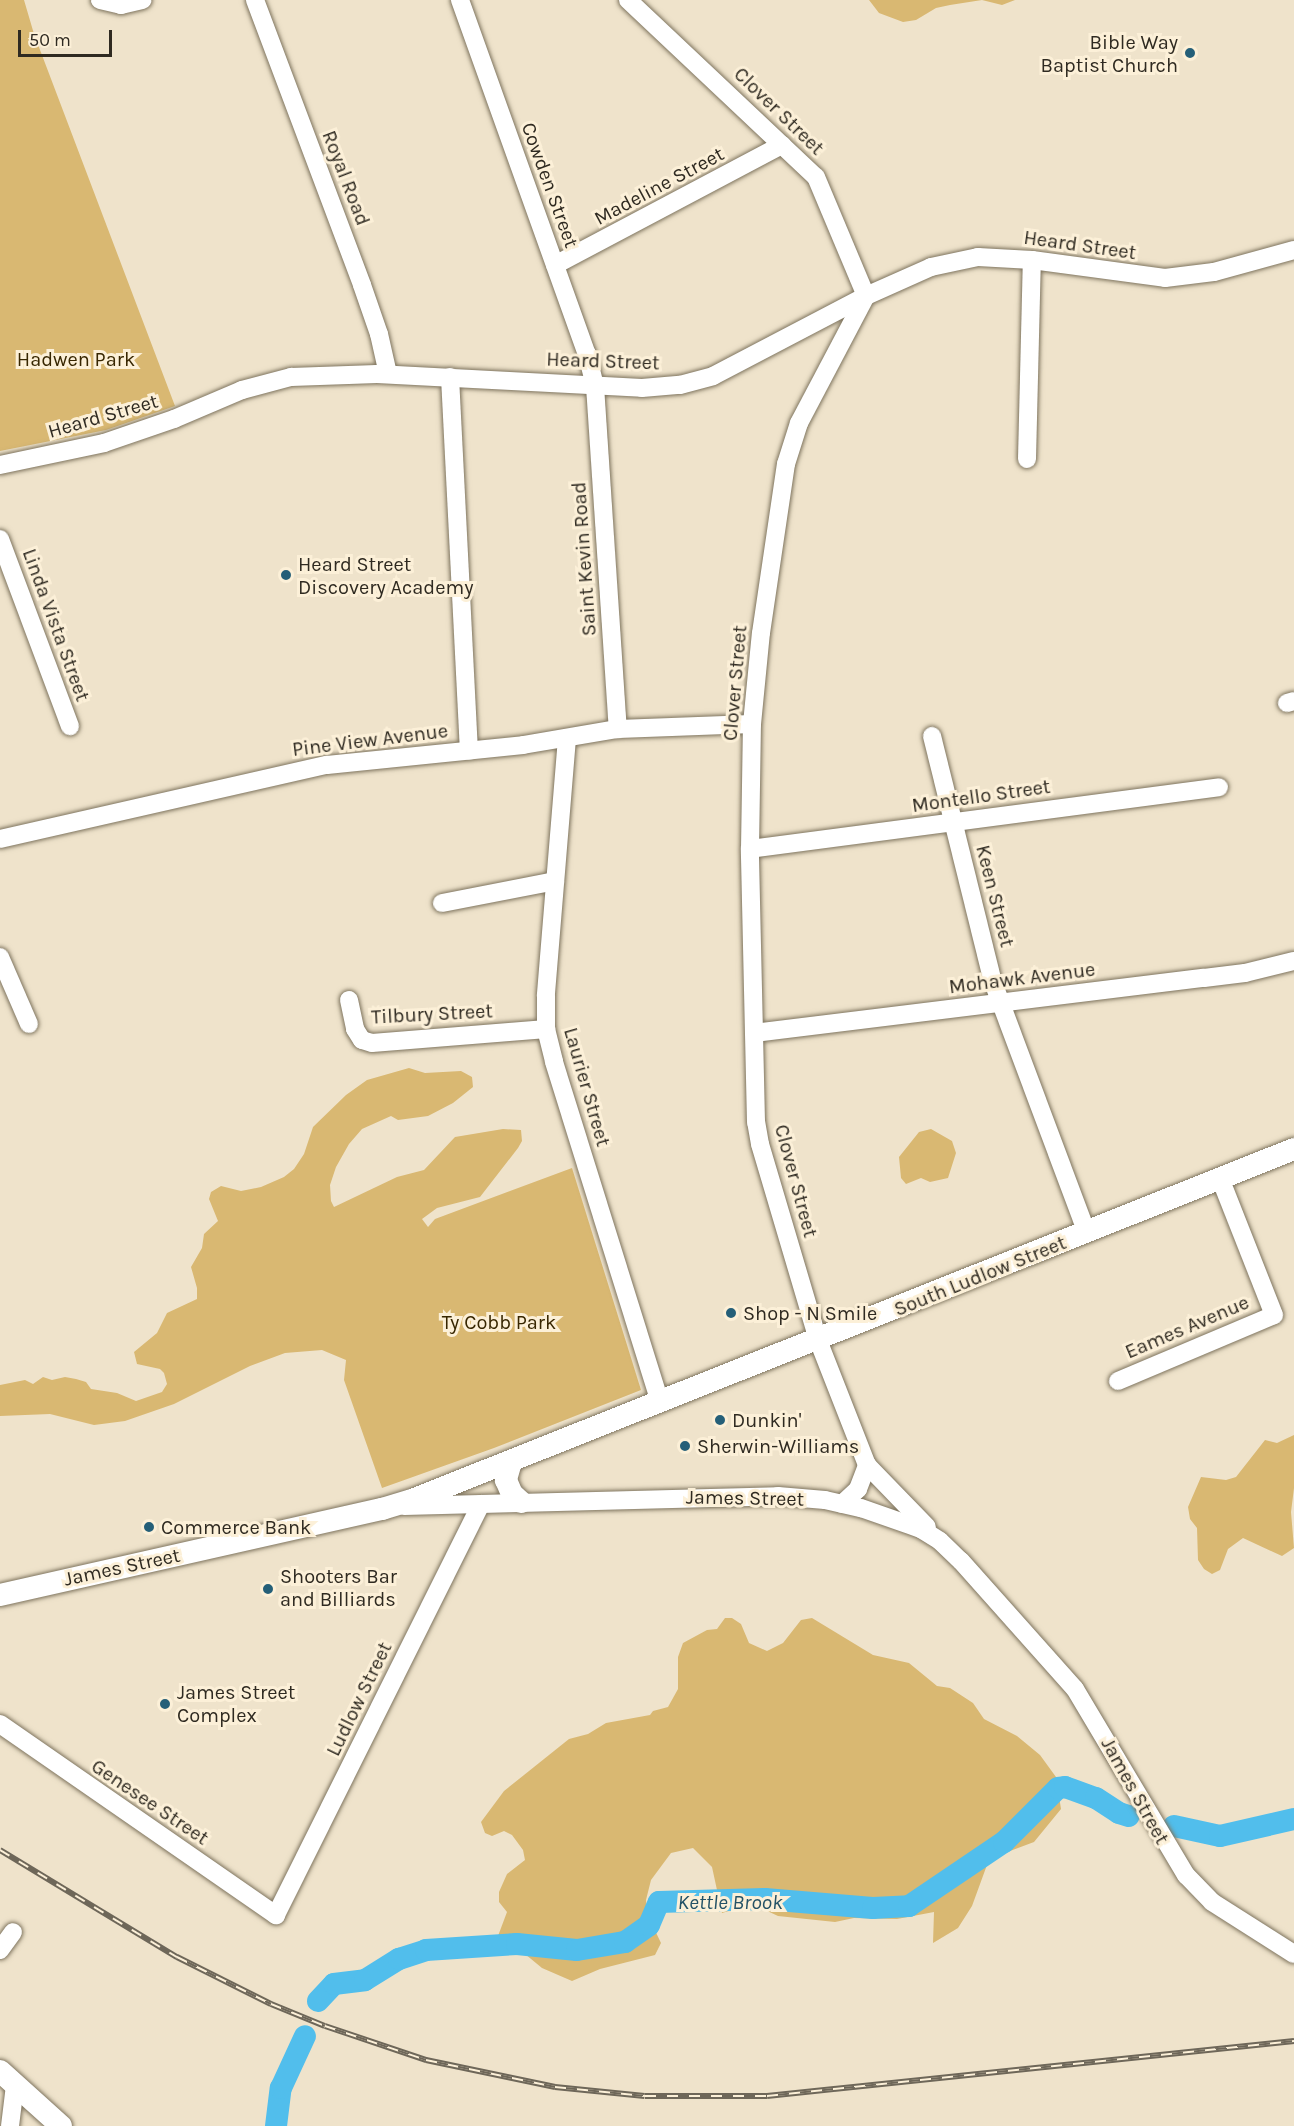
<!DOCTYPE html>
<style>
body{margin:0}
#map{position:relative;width:1294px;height:2126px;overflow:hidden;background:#efe3cb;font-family:Karla,sans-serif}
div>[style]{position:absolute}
.green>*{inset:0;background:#d9b872}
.river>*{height:22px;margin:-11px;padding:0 11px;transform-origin:11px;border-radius:11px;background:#51beec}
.roads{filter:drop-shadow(0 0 2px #7e745e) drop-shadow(0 0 2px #7e745e)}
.minor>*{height:18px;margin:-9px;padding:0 9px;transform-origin:9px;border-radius:9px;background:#fff}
.major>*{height:22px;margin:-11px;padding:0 11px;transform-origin:11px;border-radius:11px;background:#fff}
.rail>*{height:6px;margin-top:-3px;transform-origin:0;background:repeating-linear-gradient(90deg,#fcf0d8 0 11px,#6e6759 0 22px);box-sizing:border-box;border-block:2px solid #6e6759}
.dots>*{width:16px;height:16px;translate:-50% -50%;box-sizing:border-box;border:3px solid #fcf0d8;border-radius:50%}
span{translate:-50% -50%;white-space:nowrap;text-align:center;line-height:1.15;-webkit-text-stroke:6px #fcf0d8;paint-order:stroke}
.poi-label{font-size:20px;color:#2f2a21}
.right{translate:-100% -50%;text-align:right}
.left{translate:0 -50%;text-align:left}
.street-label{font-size:20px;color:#2f2a21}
.park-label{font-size:20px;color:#372600}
.water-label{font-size:21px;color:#255266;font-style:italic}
.scale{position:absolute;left:18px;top:30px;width:94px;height:27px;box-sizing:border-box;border:3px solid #2f2a21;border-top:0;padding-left:8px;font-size:18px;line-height:21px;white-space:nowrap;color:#2f2a21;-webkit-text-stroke:4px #fcf0d8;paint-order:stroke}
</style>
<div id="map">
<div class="green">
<div style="clip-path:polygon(0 0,24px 0,34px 34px,175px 406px,106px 430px,0 451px)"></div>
<div style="clip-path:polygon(869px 0,1015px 0,1002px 5px,982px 0,950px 5px,936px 8px,916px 20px,903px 22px,879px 13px)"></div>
<div style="clip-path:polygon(409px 1068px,425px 1073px,461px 1071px,472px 1077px,473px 1087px,453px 1103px,428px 1116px,398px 1120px,391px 1116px,362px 1129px,349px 1144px,336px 1167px,330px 1185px,331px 1201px,334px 1207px,397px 1177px,424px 1170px,455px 1137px,503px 1129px,521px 1130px,522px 1141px,518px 1148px,480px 1197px,437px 1208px,422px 1219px,428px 1227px,435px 1219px,572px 1168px,641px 1390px,494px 1448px,382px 1488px,344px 1380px,346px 1360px,322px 1350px,285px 1353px,250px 1366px,174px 1404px,125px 1421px,94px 1425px,50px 1414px,0 1416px,0 1385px,25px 1380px,33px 1384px,43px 1377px,52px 1380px,65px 1377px,76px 1379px,86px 1382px,91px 1389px,117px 1393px,136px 1401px,162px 1392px,167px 1384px,164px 1373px,160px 1369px,137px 1364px,134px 1352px,157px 1333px,167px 1313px,197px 1299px,197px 1288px,191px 1267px,202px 1248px,204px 1234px,218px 1221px,209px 1199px,211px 1192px,221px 1186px,241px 1191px,261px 1187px,284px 1177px,294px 1169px,304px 1154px,313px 1127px,346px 1095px,367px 1080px)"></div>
<div style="clip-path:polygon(931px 1129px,952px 1141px,956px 1153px,948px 1178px,930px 1182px,921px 1178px,906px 1184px,901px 1178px,899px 1157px,919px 1132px)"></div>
<div style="clip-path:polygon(1294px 1435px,1294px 1488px,1291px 1512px,1294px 1548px,1282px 1556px,1243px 1538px,1228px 1549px,1220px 1570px,1212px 1574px,1204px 1569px,1198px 1560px,1197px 1528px,1190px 1519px,1188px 1507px,1201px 1477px,1226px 1480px,1236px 1477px,1265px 1440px,1277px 1443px)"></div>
<div style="clip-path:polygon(725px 1618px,732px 1618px,741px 1624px,749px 1643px,767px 1651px,783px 1643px,801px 1620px,812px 1618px,873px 1655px,909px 1663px,937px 1686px,950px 1688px,973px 1703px,984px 1719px,1017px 1736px,1040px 1755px,1056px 1777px,1061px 1809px,1034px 1842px,1010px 1851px,998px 1849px,991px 1854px,972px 1906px,958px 1928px,933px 1943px,934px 1912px,897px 1919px,854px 1918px,835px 1922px,778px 1916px,752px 1904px,722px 1913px,712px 1867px,693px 1848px,671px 1853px,651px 1880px,646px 1900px,647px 1914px,661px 1943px,655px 1955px,600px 1969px,572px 1981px,542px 1968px,525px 1954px,510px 1950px,498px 1936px,507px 1912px,499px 1902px,499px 1892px,507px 1874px,525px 1860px,523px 1850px,512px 1835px,504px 1831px,492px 1836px,485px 1833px,481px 1822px,504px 1791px,569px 1739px,588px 1734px,606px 1723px,650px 1715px,653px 1711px,668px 1707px,678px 1689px,678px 1657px,683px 1643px,707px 1630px,717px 1629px)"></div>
</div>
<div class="river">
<div style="left:1174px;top:1826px;width:47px;rotate:12.3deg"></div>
<div style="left:1220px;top:1836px;width:76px;rotate:-12.9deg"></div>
<div style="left:318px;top:2001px;width:23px;rotate:-47deg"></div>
<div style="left:334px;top:1984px;width:31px;rotate:-7deg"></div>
<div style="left:365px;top:1980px;width:40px;rotate:-32deg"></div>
<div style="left:399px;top:1959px;width:28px;rotate:-18deg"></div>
<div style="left:426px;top:1950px;width:91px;rotate:-3.8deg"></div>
<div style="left:517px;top:1944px;width:60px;rotate:5.7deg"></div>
<div style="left:577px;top:1950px;width:49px;rotate:-9.5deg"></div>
<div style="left:625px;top:1942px;width:29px;rotate:-35deg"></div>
<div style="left:649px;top:1925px;width:25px;rotate:-67deg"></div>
<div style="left:659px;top:1902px;width:106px;rotate:-1.6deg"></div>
<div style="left:765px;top:1899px;width:108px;rotate:4.8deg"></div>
<div style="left:873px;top:1908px;width:36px;rotate:-3deg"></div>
<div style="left:909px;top:1906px;width:115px;rotate:-34deg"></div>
<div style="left:1004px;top:1842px;width:76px;rotate:-45deg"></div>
<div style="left:1058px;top:1788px;width:7px;rotate:-8deg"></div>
<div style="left:1065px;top:1787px;width:33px;rotate:20deg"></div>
<div style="left:1096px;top:1798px;width:27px;rotate:33deg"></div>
<div style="left:1119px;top:1813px;width:10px;rotate:17deg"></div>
<div style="left:276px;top:2126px;width:38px;rotate:-83deg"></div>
<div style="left:281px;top:2088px;width:57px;rotate:-65.2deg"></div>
</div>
<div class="roads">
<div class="minor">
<div style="left:100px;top:0;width:22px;rotate:13deg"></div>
<div style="left:121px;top:5px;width:22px;rotate:-13deg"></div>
<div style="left:255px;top:0;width:304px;rotate:69.4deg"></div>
<div style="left:362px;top:285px;width:52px;rotate:70.9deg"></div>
<div style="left:379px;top:334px;width:41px;rotate:77.3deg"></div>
<div style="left:460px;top:0;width:376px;rotate:70.3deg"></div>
<div style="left:587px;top:354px;width:33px;rotate:76deg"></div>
<div style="left:595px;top:386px;width:344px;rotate:86.2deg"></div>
<div style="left:628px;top:0;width:258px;rotate:43.3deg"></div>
<div style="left:816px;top:177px;width:129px;rotate:67.2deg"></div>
<div style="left:555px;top:265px;width:257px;rotate:-27.9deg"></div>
<div style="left:450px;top:377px;width:374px;rotate:87.1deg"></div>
<div style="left:1027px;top:459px;width:199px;rotate:-88.6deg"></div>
<div style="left:0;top:465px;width:106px;rotate:-11.9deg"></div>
<div style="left:104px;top:443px;width:74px;rotate:-18.9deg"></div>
<div style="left:174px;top:419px;width:74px;rotate:-23.1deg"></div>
<div style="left:242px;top:390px;width:51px;rotate:-14.9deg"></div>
<div style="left:291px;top:377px;width:86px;rotate:-2deg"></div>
<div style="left:377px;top:374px;width:265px;rotate:3deg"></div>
<div style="left:642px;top:388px;width:38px;rotate:-5deg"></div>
<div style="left:680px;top:385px;width:34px;rotate:-15deg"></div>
<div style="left:713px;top:376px;width:173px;rotate:-27.6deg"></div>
<div style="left:866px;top:296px;width:71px;rotate:-24deg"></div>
<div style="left:931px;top:267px;width:48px;rotate:-12deg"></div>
<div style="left:978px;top:257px;width:54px;rotate:3.2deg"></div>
<div style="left:1032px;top:260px;width:134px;rotate:7.7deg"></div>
<div style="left:1165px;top:278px;width:49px;rotate:-7deg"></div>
<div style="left:1214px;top:272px;width:83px;rotate:-15.4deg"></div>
<div style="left:0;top:539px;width:200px;rotate:69.5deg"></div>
<div style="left:1287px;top:703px;width:7px;rotate:-16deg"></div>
<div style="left:932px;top:736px;width:253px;rotate:76.1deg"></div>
<div style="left:993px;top:982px;width:268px;rotate:69.5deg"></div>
<div style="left:567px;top:738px;width:259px;rotate:94.7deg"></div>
<div style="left:546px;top:996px;width:33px;rotate:90deg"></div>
<div style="left:546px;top:1029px;width:34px;rotate:76deg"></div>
<div style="left:554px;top:1062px;width:356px;rotate:72.7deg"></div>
<div style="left:0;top:839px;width:335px;rotate:-12.8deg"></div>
<div style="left:327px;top:765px;width:197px;rotate:-5.8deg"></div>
<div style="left:523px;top:745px;width:96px;rotate:-9.6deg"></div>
<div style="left:618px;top:729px;width:134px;rotate:-2.1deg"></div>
<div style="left:750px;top:849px;width:473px;rotate:-7.5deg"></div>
<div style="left:442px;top:903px;width:115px;rotate:-11deg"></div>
<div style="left:0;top:957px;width:73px;rotate:66.6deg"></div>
<div style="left:349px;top:1000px;width:30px;rotate:78deg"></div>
<div style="left:355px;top:1029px;width:13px;rotate:58deg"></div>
<div style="left:362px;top:1040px;width:10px;rotate:17deg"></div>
<div style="left:372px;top:1043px;width:175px;rotate:-4.6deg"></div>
<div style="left:754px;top:1033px;width:453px;rotate:-7deg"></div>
<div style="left:1204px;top:978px;width:41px;rotate:-7deg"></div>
<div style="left:1245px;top:973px;width:50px;rotate:-13.8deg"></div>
<div style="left:1118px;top:1381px;width:169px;rotate:-22.9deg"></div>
<div style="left:1274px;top:1315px;width:147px;rotate:-111.5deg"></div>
<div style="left:867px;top:1465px;width:86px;rotate:45.9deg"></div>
<div style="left:842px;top:1504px;width:22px;rotate:-43deg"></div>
<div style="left:858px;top:1489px;width:26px;rotate:-69deg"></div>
<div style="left:867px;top:1465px;width:134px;rotate:-111.4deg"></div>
<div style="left:818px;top:1340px;width:204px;rotate:-106.5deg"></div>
<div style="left:760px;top:1144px;width:22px;rotate:-100deg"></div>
<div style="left:756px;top:1122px;width:273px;rotate:-91.3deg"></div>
<div style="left:750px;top:849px;width:125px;rotate:-89.1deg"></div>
<div style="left:752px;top:724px;width:91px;rotate:-84.4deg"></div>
<div style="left:761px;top:633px;width:171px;rotate:-81.6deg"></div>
<div style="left:786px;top:464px;width:43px;rotate:-72.4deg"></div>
<div style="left:799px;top:423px;width:144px;rotate:-62.2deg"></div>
<div style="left:404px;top:1506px;width:374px;rotate:-1.5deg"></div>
<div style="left:778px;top:1496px;width:47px;rotate:4.9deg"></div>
<div style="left:825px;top:1500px;width:37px;rotate:13deg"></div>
<div style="left:861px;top:1508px;width:64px;rotate:19.3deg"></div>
<div style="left:921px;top:1529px;width:22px;rotate:32deg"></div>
<div style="left:940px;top:1541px;width:29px;rotate:44deg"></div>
<div style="left:961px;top:1561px;width:171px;rotate:48.3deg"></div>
<div style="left:1075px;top:1689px;width:217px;rotate:59.2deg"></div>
<div style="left:1186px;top:1875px;width:37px;rotate:46deg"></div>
<div style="left:1212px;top:1902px;width:97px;rotate:32.4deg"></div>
<div style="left:0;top:1724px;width:336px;rotate:34.7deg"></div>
<div style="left:276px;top:1915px;width:459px;rotate:-63.5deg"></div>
<div style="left:0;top:1950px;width:22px;rotate:-54deg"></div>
<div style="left:10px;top:2126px;width:41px;rotate:-83deg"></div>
</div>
<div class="major">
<div style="left:511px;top:1462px;width:19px;rotate:106deg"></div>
<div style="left:506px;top:1480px;width:15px;rotate:67deg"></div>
<div style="left:512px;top:1494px;width:12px;rotate:42deg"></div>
<div style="left:0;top:1595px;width:392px;rotate:-12.7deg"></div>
<div style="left:382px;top:1509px;width:31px;rotate:-17deg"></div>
<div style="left:412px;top:1500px;width:949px;rotate:-21.7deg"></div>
<div style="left:0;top:2071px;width:82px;rotate:42deg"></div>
</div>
</div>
<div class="rail">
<div style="left:0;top:1850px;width:207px;rotate:31.2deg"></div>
<div style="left:177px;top:1957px;width:105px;rotate:26.6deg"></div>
<div style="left:271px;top:2004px;width:58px;rotate:22.2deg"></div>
<div style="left:325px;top:2026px;width:107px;rotate:18.6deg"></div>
<div style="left:426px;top:2060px;width:132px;rotate:11.8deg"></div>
<div style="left:555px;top:2087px;width:90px;rotate:5.7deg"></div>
<div style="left:645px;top:2096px;width:122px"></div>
<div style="left:767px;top:2096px;width:530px;rotate:-5.96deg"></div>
</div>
<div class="dots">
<div style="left:1190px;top:53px;background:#255f78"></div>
<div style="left:286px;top:575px;background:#255f78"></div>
<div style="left:731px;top:1313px;background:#255f78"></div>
<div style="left:720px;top:1420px;background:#255f78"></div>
<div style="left:685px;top:1446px;background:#255f78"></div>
<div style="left:149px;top:1527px;background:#255f78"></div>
<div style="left:268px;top:1589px;background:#255f78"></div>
<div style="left:165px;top:1704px;background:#255f78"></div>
</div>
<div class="poi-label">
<span class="right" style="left:1178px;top:54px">Bible Way<br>Baptist Church</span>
<span class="left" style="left:298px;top:576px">Heard Street<br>Discovery Academy</span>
<span class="left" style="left:743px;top:1313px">Shop - N Smile</span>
<span class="left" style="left:732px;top:1420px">Dunkin'</span>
<span class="left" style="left:697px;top:1446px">Sherwin-Williams</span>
<span class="left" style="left:161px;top:1527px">Commerce Bank</span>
<span class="left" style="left:280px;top:1588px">Shooters Bar<br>and Billiards</span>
<span class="left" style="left:177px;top:1704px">James Street<br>Complex</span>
</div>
<div class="street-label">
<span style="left:779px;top:111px;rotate:44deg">Clover Street</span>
<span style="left:346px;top:178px;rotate:69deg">Royal Road</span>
<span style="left:550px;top:185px;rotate:70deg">Cowden Street</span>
<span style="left:659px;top:186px;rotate:-28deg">Madeline Street</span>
<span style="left:1080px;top:245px;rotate:8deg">Heard Street</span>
<span style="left:603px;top:361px;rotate:2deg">Heard Street</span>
<span style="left:103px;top:416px;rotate:-16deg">Heard Street</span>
<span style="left:584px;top:559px;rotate:-94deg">Saint Kevin Road</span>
<span style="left:56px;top:625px;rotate:70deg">Linda Vista Street</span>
<span style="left:735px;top:683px;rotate:-85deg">Clover Street</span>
<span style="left:370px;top:740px;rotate:-7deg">Pine View Avenue</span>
<span style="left:981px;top:796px;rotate:-8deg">Montello Street</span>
<span style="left:995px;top:896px;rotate:76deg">Keen Street</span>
<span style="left:1022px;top:978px;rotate:-7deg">Mohawk Avenue</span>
<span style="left:432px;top:1014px;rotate:-3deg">Tilbury Street</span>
<span style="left:587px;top:1087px;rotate:74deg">Laurier Street</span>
<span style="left:796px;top:1181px;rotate:75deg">Clover Street</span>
<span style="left:980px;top:1276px;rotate:-22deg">South Ludlow Street</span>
<span style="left:1187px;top:1327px;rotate:-23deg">Eames Avenue</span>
<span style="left:745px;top:1498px;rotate:1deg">James Street</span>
<span style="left:122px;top:1567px;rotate:-12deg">James Street</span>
<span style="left:359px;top:1699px;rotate:-64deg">Ludlow Street</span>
<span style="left:1135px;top:1791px;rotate:61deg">James Street</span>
<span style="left:150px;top:1802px;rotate:34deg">Genesee Street</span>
</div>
<div class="park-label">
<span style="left:76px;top:359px">Hadwen Park</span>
<span style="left:499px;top:1322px">Ty Cobb Park</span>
</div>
<div class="water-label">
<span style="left:730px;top:1902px">Kettle Brook</span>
</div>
<div class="scale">50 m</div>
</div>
